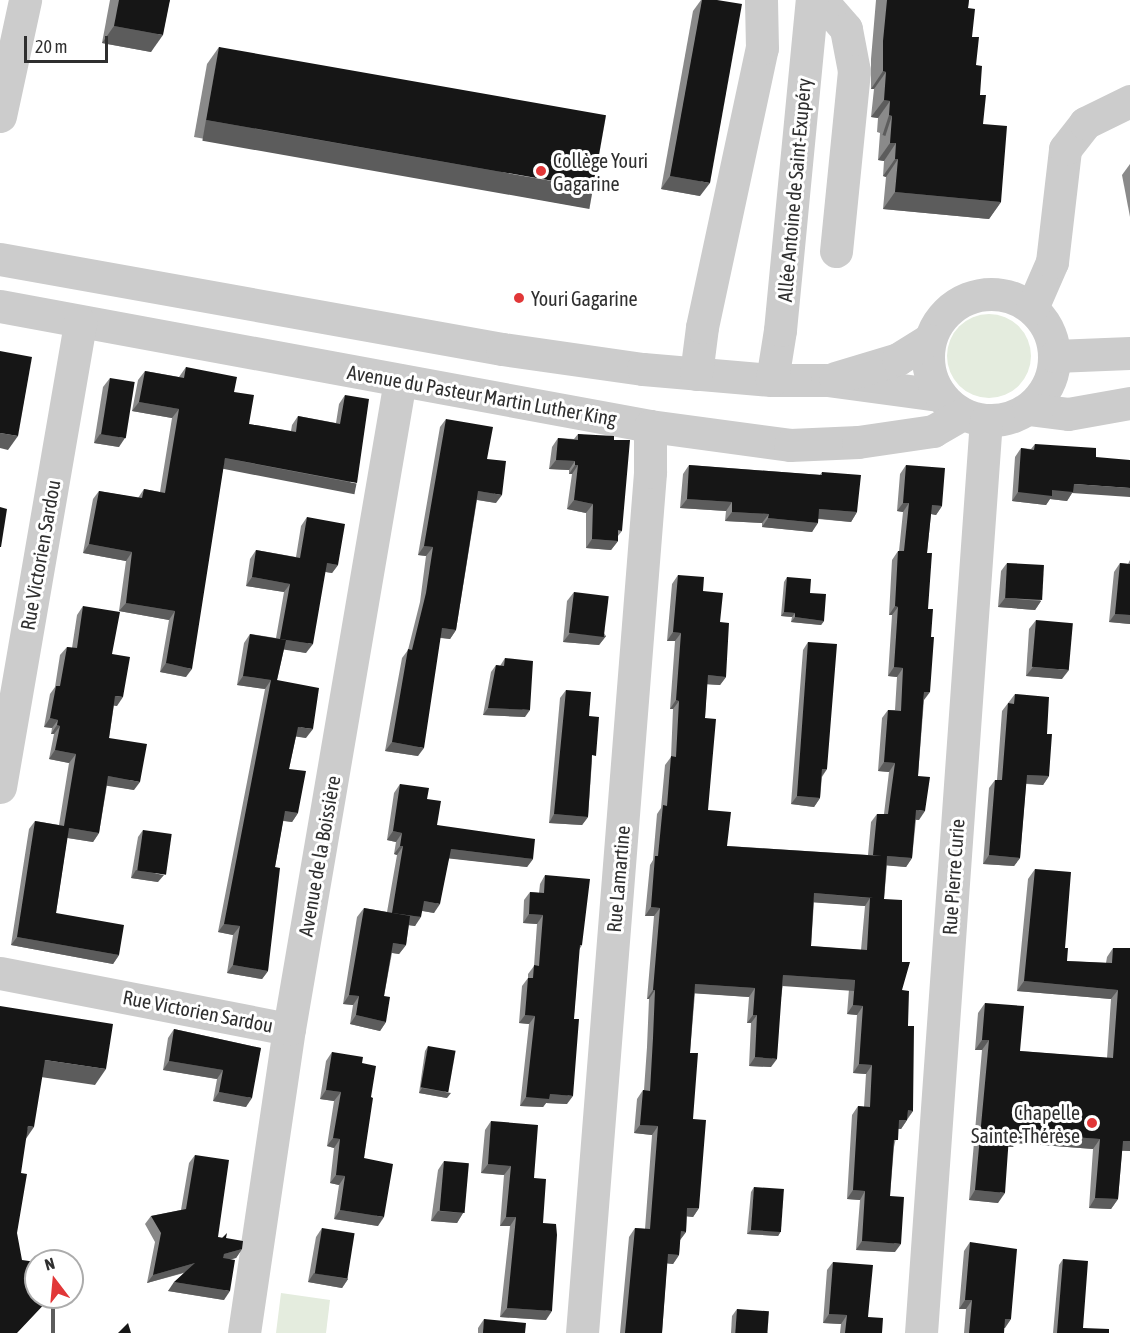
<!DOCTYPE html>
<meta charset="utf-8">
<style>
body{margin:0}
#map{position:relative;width:1130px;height:1333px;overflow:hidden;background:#fff;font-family:"Asap Condensed",sans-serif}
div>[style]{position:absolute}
.green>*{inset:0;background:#e4ecde}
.round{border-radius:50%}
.minor>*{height:33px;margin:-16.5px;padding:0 16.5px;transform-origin:16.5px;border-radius:16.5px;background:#ccc}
.minor>.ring{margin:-16.5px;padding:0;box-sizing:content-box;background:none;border:33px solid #ccc;border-radius:50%}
.wall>*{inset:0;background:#8a8a8a}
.shaded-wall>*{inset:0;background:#5c5c5c;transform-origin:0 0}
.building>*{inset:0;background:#161616;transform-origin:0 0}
.dots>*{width:16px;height:16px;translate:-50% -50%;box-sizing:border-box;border:3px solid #fff;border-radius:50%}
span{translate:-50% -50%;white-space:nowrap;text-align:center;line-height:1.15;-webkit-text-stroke:6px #fff;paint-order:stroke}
.poi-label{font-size:20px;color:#2f2f2f}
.left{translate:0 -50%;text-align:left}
.right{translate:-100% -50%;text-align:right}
.street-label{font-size:20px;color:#2f2f2f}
.north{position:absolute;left:24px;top:1249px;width:60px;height:60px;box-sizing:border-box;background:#fff;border:2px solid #acacac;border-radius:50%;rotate:344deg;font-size:16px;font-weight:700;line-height:24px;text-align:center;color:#2f2f2f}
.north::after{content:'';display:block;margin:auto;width:21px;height:27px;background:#e13738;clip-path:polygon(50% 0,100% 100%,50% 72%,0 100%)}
.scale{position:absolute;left:24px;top:36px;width:84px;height:27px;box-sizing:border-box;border:3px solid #2f2f2f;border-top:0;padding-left:8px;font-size:18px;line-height:21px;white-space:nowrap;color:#2f2f2f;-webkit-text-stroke:4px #fff;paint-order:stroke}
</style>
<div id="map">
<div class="green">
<div class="round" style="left:947px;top:314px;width:84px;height:84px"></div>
<div style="clip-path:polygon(281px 1293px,330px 1300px,326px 1333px,276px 1333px)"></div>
</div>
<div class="minor">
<div style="left:821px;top:0;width:38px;rotate:49deg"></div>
<div style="left:846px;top:29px;width:43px;rotate:79.2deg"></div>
<div style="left:854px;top:71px;width:181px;rotate:95.7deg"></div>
<div style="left:0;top:116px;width:119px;rotate:-77.8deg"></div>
<div style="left:0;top:259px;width:510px;rotate:10.16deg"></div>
<div style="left:502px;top:349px;width:142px;rotate:8.1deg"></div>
<div style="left:643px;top:369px;width:129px;rotate:4.9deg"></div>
<div style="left:772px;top:380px;width:55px"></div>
<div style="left:827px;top:380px;width:114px;rotate:7.6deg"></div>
<div class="ring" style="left:928px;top:294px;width:93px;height:93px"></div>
<div style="left:0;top:306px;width:661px;rotate:10.46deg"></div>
<div style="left:650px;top:426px;width:141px;rotate:7.7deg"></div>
<div style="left:790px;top:445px;width:68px;rotate:-2.5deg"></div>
<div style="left:858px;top:442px;width:76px;rotate:-8.3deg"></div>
<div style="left:933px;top:431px;width:34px;rotate:-30deg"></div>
<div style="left:1032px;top:308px;width:50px;rotate:-66.5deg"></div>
<div style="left:1052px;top:262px;width:114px;rotate:-83.4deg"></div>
<div style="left:1065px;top:149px;width:33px;rotate:-52deg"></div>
<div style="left:1085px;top:123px;width:50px;rotate:-26.1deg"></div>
<div style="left:1055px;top:356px;width:75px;rotate:-2.3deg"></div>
<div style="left:696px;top:374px;width:47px;rotate:-82.7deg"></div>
<div style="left:702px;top:327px;width:285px;rotate:-77.9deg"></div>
<div style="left:762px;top:48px;width:48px;rotate:-91.2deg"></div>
<div style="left:835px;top:378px;width:66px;rotate:-16.8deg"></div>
<div style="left:898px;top:359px;width:36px;rotate:-32deg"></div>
<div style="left:772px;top:380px;width:51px;rotate:-80.9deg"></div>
<div style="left:780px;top:330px;width:332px;rotate:-84.5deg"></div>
<div style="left:1028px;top:409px;width:40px;rotate:7.1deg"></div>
<div style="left:1068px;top:414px;width:63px;rotate:-10.1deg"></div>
<div style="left:0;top:787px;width:471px;rotate:-80.2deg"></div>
<div style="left:0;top:973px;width:294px;rotate:11deg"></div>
<div style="left:244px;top:1333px;width:307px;rotate:-81.6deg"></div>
<div style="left:289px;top:1029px;width:658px;rotate:-80.29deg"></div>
<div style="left:582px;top:1333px;width:864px;rotate:-85.48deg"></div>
<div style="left:650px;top:472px;width:46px;rotate:-90deg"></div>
<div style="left:921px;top:1333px;width:915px;rotate:-85.93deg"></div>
</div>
<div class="wall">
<div style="clip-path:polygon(110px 0,170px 0,151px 52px,102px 43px)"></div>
<div style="clip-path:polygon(701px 0,717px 0,700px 196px,661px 189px,693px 11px)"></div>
<div style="clip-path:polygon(876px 0,969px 0,968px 8px,983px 124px,1001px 202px,989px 219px,883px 209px,886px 177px,883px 176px,884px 161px,878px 160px,880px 133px,877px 132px,878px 118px,871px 117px,874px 89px,871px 89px,871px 59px)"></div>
<div style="clip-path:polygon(219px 47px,581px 207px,194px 137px,207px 64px)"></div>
<div style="clip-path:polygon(1130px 164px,1130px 217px,1122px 175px)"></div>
<div style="clip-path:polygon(186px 367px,234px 392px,249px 424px,291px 431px,292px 425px,298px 416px,336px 423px,339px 404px,345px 395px,351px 492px,223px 468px,186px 677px,160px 672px,169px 620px,119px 611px,126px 561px,83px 553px,93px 499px,99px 491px,138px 498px,144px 489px,160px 492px,172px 418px,132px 411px,138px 380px,145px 371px,179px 377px)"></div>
<div style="clip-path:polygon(110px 378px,119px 447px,94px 443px,103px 387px)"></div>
<div style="clip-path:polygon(446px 419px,487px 459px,496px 503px,477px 500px,456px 630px,450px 639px,440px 638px,418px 756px,385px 751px,402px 658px,408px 650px,420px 602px,426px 556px,418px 555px,440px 427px)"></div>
<div style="clip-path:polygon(578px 434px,614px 440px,622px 531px,618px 536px,618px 541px,611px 550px,586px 548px,586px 513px,567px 509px,572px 474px,569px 474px,569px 470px,549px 469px,552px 447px,558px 438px,574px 439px)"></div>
<div style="clip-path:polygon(1035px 444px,1072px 493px,1067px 501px,1050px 499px,1046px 505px,1012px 501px,1015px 457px,1021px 448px,1031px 449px)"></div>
<div style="clip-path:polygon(689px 465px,820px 475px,822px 472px,857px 512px,851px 522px,818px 519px,812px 532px,762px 527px,762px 523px,725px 521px,726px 511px,680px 508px,683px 474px)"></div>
<div style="clip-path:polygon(evenodd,906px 465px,942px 506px,936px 515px,931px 514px,927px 553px,928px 609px,924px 700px,918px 776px,919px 820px,916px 820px,912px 858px,906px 867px,887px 865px,884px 899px,908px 1026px,913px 1111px,901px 1129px,898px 1129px,894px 1147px,890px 1196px,895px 1252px,856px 1250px,860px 1200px,847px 1199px,852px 1115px,858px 1106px,864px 1107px,866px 1074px,853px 1073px,857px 1015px,847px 1014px,849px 989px,783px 984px,771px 1067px,749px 1066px,751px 1023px,747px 1023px,749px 997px,695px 993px,690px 1053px,693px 1119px,699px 1208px,693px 1217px,687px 1216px,686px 1232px,680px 1240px,679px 1255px,673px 1264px,667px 1263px,662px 1333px,620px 1333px,629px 1237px,635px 1228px,645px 1229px,652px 1135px,634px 1133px,637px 1099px,643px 1090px,644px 1090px,647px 1047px,649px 999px,647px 999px,654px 916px,645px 916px,650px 865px,653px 860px,657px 814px,661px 808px,665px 765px,671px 757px,673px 709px,670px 709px,675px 641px,667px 641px,672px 584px,678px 575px,703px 591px,720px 622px,726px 677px,720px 685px,707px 684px,705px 718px,708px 810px,727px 846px,868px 855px,871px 822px,877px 814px,884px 814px,889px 772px,878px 771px,882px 718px,888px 710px,895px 710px,897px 677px,888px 676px,892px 615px,889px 615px,892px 560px,898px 551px,899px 551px,903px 512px,897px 511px,900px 474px,906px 465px,814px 902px,865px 906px,861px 950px,811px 946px,814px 902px)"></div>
<div style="clip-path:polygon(307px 517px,338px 565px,332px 573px,325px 572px,306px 653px,284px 649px,277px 680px,306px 738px,296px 736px,289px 769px,298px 813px,292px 822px,283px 821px,275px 867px,268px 971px,262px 979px,227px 973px,233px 935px,218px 932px,265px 689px,237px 685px,244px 643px,250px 634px,276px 638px,284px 592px,246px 586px,250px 559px,256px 550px,296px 557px,301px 526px)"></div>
<div style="clip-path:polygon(1130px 560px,1130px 624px,1109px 622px,1114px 572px,1120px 563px,1128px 564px)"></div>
<div style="clip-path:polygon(1007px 563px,1041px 601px,1035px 610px,998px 607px,1001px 571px)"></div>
<div style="clip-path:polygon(787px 577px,810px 593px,824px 621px,821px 625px,791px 622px,792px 617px,781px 616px,784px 582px)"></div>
<div style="clip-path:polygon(574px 592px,606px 636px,599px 645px,563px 642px,567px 601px)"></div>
<div style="clip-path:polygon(83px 606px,112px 654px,117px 706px,114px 705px,109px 738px,134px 790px,107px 785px,99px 833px,93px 842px,67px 838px,56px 913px,119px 955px,113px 964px,11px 945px,29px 829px,35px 821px,59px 825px,69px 763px,49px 759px,54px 734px,51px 734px,52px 728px,44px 727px,50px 694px,55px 687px,60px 655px,67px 647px,72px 648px,77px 615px)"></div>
<div style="clip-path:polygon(1036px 620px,1062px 679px,1026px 676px,1029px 629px)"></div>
<div style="clip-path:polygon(808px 642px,827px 769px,822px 777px,820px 798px,814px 807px,791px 804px,803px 650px)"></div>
<div style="clip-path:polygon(505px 658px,525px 717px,483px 715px,491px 672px,496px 665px,500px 666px)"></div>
<div style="clip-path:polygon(566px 690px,589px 716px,592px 761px,588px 817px,582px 825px,549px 823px,560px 698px)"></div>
<div style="clip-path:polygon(1015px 694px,1047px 734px,1049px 776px,1043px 785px,1026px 784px,1020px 858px,1014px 866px,983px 864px,989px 788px,995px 780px,997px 780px,1002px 711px)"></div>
<div style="clip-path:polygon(400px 784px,427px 799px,437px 825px,533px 859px,527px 867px,449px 858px,434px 913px,422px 911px,415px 926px,409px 925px,406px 945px,399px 954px,392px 953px,384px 996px,386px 1022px,380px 1031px,350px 1024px,353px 1005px,343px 1004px,357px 917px,364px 908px,387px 912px,397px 855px,394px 854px,396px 842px,387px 840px,394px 793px)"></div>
<div style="clip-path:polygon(143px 830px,158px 882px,131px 878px,138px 837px)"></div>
<div style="clip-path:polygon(1035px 869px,1065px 948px,1067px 961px,1106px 963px,1107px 957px,1113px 948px,1130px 948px,1130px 1151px,1122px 1151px,1118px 1199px,1111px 1209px,1089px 1208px,1093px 1149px,1015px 1143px,1013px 1147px,1008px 1147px,998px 1203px,969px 1200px,982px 1050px,975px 1050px,978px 1013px,985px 1003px,1020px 1051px,1107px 1058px,1111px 999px,1017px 991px,1028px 879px)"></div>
<div style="clip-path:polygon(545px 875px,582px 945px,579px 950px,567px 1104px,546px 1103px,543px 1107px,520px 1106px,529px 1024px,519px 1023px,522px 986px,528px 978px,528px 974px,534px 966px,537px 924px,523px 923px,524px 900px,530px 892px,539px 893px,540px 884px)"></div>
<div style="clip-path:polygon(174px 1029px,261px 1048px,246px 1107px,213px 1101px,217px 1079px,163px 1070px,168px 1038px)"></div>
<div style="clip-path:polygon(428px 1046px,447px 1098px,419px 1093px,425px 1051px)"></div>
<div style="clip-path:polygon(332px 1052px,362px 1063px,371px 1097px,364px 1158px,378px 1226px,334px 1219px,339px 1185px,330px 1183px,334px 1148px,327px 1146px,334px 1101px,320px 1099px,326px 1061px)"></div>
<div style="clip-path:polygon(491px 1121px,534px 1178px,543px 1223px,546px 1320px,500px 1317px,510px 1226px,500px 1226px,504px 1175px,481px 1173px,485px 1130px)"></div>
<div style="clip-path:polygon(195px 1155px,218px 1237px,226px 1238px,242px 1249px,236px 1258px,230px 1259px,224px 1300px,168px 1291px,184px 1273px,147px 1283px,155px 1242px,145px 1224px,151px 1216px,181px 1210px,189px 1163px)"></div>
<div style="clip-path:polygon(444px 1161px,463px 1213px,457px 1223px,431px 1221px,438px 1170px)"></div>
<div style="clip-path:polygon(754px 1187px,781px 1231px,778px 1236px,747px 1234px,751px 1192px)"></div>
<div style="clip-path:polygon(322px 1228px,348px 1279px,342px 1288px,308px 1282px,316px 1237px)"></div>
<div style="clip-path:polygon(970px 1242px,1011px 1319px,1004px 1328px,1004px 1333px,964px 1333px,966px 1309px,959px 1309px,964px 1251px)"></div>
<div style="clip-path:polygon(1063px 1259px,1083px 1328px,1109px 1333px,1053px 1333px,1059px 1265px)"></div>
<div style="clip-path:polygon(833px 1262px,868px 1317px,882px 1333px,840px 1333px,841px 1324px,823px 1323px,827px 1270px)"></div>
<div style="clip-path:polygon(737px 1309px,768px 1333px,731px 1333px,732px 1316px)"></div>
<div style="clip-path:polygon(484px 1319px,525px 1333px,478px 1333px,478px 1328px)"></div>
</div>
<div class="shaded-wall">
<div style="clip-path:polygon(114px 26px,163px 35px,151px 52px,102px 43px)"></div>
<div style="clip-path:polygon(883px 71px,886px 72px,874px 89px,871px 89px)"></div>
<div style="clip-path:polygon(884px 100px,890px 101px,878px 118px,871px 117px)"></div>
<div style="left:889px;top:115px;width:3px;height:21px;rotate:18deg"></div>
<div style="left:206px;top:120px;width:393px;height:21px;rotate:10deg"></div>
<div style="clip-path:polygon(890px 143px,896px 143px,884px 161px,878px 160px)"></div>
<div style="clip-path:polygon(895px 159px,898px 159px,886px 177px,883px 176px)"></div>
<div style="clip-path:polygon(670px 176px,710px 183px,700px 196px,661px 189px)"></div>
<div style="clip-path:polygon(895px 192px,1001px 202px,989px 219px,883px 209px)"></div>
<div style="clip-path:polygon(139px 402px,179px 409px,172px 418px,132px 411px)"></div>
<div style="clip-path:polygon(0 433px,18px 436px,8px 450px,0 448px)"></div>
<div style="clip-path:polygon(100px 434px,125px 438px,119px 447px,94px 443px)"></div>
<div style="left:225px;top:458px;width:134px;height:11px;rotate:11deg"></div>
<div style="clip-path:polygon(556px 460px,575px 461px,569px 470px,549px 469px)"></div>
<div style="clip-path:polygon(575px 465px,578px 465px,572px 474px,569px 474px)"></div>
<div style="clip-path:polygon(1074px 484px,1130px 488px,1130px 497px,1072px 493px,1067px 501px,1050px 499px,1046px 505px,1012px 501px,1018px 492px,1052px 490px)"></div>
<div style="clip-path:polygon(478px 491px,502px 495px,496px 503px,472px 499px)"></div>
<div style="clip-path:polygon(687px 499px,732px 502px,726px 511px,680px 508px)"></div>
<div style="clip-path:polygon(574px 500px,593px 504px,586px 513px,567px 509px)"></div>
<div style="clip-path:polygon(903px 503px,909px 503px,903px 512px,897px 511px)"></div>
<div style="clip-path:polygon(932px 505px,942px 506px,936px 515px,926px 513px)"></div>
<div style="clip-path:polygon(819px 509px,857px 512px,851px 522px,813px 518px)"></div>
<div style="clip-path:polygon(732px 512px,769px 514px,762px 523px,725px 521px)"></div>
<div style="clip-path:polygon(768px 518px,818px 523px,812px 532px,762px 527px)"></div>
<div style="clip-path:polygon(592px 539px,618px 541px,611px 550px,586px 548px)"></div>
<div style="clip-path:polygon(89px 544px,132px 552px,126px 561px,83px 553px)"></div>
<div style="clip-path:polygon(424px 546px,433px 547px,426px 556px,418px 555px)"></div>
<div style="clip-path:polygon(327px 563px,338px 565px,332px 573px,321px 571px)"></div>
<div style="clip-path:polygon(252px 577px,290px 584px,284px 592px,246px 586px)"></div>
<div style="clip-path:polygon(1005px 598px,1041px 601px,1035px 610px,998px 607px)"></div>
<div style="clip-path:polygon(126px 603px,175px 611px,169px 620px,119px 611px)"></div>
<div style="clip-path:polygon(895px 606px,898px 607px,892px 615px,889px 615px)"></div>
<div style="clip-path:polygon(784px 612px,795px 613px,792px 617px,781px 616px)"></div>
<div style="clip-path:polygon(1115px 614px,1130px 615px,1130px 624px,1109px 622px)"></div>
<div style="clip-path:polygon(795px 617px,824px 621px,821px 625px,791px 622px)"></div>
<div style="clip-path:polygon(442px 628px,456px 630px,450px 639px,436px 637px)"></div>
<div style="clip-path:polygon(673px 632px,681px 633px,675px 641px,667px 641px)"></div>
<div style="clip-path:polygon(570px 633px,606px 636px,599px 645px,563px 642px)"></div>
<div style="clip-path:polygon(280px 639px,313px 644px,306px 653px,274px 648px)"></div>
<div style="clip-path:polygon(166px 663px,192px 669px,186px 677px,160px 672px)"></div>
<div style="clip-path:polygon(894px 667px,903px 668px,897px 677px,888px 676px)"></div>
<div style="clip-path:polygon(1033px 667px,1069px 670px,1062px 679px,1026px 676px)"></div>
<div style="clip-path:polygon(708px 675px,726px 677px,720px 685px,702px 684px)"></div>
<div style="clip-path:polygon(243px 676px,271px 680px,265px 689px,237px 685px)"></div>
<div style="clip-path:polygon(924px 692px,930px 692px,924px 700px)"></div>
<div style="clip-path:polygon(115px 696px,123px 697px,117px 706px,109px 705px)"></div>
<div style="clip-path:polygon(676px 700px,679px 701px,673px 709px,670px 709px)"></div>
<div style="clip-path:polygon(488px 708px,530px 710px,525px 717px,483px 715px)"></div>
<div style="clip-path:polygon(50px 718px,58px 720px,52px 728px,44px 727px)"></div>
<div style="clip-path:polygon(57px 725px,60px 726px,54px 734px,51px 734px)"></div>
<div style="clip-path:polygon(298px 727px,313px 729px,306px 738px,292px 736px)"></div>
<div style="clip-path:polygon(392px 742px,424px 748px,418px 756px,385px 751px)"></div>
<div style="clip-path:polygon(55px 750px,76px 754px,69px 763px,49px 759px)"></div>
<div style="clip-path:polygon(884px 762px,895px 763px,889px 772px,878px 771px)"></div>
<div style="clip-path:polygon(822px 769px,827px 769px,821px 777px)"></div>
<div style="clip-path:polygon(1027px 775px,1049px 776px,1043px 785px,1021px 783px)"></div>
<div style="clip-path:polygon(108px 776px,140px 782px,134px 790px,102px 785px)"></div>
<div style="clip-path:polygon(797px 796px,820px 798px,814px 807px,791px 804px)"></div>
<div style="clip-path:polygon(916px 810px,925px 811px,919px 820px,910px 819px)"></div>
<div style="clip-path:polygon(285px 811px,298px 813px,292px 822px,279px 820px)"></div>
<div style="clip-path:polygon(554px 814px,588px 817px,582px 825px,549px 823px)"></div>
<div style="clip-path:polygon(69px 828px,99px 833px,93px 842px,62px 837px)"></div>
<div style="clip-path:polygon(393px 831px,402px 833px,396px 842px,387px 840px)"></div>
<div style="clip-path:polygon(400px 846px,403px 846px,397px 855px,394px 854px)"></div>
<div style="clip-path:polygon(451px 849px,533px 859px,527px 867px,445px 858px)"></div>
<div style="clip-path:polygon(989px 855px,1020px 858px,1014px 866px,983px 864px)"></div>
<div style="clip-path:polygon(887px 856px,912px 858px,906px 867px,881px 865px)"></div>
<div style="clip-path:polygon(136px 870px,164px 875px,158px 882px,131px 878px)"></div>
<div style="clip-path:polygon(814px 893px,870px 898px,865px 906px,808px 902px)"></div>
<div style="clip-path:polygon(424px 901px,440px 904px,434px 913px,418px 910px)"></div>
<div style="clip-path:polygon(651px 907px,660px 908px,654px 916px,645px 916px)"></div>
<div style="clip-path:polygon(392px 913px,421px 917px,415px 926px,385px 922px)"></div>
<div style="clip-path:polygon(529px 914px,543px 915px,537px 924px,523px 923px)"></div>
<div style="clip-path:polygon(224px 924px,240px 926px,233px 935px,218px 932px)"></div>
<div style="clip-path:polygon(17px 937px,119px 955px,113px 964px,11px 945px)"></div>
<div style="clip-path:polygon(393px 943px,406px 945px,399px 954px,387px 952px)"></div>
<div style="clip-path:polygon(233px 965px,268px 971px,262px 979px,227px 973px)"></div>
<div style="left:783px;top:975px;width:72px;height:11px;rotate:4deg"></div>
<div style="clip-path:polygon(1024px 981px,1118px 990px,1111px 999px,1017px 991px)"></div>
<div style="clip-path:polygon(695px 984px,755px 988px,749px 997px,689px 993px)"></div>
<div style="clip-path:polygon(653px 990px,655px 990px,649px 999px,647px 999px)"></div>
<div style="clip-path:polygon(349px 995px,359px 996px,353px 1005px,343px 1004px)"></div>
<div style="clip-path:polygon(853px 1005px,863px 1006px,857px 1015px,847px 1014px)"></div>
<div style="clip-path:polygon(356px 1015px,386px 1022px,380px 1031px,350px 1024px)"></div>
<div style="clip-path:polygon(525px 1015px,535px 1016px,529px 1024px,519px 1023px)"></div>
<div style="clip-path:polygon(753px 1015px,757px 1015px,751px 1023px,747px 1023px)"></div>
<div style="clip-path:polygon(982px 1040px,989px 1040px,982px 1050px,975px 1050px)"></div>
<div style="clip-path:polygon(755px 1057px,777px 1059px,771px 1067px,749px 1066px)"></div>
<div style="clip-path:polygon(45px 1060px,106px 1069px,95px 1085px,34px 1076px)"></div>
<div style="clip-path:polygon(169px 1061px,223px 1070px,217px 1079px,163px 1070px)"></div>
<div style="clip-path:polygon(859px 1064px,872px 1065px,866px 1074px,853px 1073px)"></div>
<div style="clip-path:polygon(422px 1088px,451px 1093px,447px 1098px,419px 1093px)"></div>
<div style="clip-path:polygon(326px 1090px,341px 1092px,334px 1101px,320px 1099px)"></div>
<div style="clip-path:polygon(219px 1092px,252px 1098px,246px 1107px,213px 1101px)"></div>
<div style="clip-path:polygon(550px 1094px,573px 1096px,567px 1104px,546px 1103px,543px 1107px,520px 1106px,526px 1097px)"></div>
<div style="clip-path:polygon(908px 1110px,913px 1111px,907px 1119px)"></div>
<div style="clip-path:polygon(899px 1120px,907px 1120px,901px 1129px,893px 1128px)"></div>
<div style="clip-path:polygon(640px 1125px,658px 1126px,652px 1135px,634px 1133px)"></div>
<div style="clip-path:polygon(28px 1126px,34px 1127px,23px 1143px)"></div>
<div style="clip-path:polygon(1020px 1133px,1100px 1139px,1093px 1149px,1015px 1143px,1013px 1147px,1002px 1146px,1009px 1136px)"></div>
<div style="clip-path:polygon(333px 1138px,340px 1139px,334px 1148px,327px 1146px)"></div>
<div style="clip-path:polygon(1123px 1141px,1130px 1141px,1130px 1151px,1116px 1150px)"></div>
<div style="clip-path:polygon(488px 1164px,511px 1166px,504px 1175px,481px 1173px)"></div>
<div style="clip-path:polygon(336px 1175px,345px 1176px,339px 1185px,330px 1183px)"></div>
<div style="clip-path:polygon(853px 1190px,865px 1191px,860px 1200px,847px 1199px)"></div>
<div style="clip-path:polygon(975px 1190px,1005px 1193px,998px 1203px,969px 1200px)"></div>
<div style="clip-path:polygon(1095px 1198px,1118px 1199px,1111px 1209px,1089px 1208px)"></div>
<div style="clip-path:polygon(687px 1208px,699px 1208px,693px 1217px,682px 1216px)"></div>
<div style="clip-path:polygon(340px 1210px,384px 1217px,378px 1226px,334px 1219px)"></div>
<div style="clip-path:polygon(438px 1211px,463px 1213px,457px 1223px,431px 1221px)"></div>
<div style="clip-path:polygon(506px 1217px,516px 1217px,510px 1226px,500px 1226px)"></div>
<div style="clip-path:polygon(751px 1230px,781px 1231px,778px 1236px,747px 1234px)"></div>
<div style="clip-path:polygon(681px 1231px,686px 1232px,680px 1240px)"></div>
<div style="clip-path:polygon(862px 1241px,901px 1244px,895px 1252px,856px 1250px)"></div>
<div style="clip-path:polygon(242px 1249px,236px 1258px,218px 1263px,224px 1254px)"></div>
<div style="clip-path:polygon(668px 1254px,679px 1255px,673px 1264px,662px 1263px)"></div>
<div style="clip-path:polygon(195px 1263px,189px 1271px,147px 1283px,153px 1275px)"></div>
<div style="clip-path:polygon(314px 1273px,348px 1279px,342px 1288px,308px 1282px)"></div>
<div style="clip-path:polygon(174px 1282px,230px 1291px,224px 1300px,168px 1291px)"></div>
<div style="left:51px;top:1297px;width:4px;height:50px"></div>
<div style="clip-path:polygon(965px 1300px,972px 1300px,966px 1309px,959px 1309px)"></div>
<div style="clip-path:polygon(507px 1308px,552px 1311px,546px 1320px,500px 1317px)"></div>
<div style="clip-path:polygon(829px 1314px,847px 1315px,841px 1324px,823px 1323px)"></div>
<div style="clip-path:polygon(1005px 1319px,1011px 1319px,1005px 1328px,998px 1328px)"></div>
</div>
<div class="building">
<div style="clip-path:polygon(119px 0,170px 0,163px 35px,114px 26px)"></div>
<div style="clip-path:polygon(702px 0,717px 0,742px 4px,710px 183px,670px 176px)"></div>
<div style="clip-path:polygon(887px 0,969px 0,968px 8px,975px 9px,972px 37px,979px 37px,976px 65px,982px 66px,980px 95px,986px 95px,983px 124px,1007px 126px,1001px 202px,895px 192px,898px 159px,895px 159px,896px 143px,890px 143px,892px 116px,889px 115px,890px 101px,884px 100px,886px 72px,883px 71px,883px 41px)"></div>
<div style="left:219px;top:47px;width:393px;height:74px;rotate:10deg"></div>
<div style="clip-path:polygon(0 351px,32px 357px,18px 436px,0 433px)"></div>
<div style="clip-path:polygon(186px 367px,237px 377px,234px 392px,254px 395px,249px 424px,296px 432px,298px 416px,340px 424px,345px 395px,369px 399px,357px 483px,225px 458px,192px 669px,166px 663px,175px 611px,126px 603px,132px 552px,89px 544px,99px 491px,142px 498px,144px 489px,165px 493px,179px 409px,139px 402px,145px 371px,184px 378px)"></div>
<div style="left:110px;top:378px;width:25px;height:57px;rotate:9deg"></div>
<div style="clip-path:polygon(446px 419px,493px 427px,487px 459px,506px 461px,502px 495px,478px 491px,456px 630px,442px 628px,424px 748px,392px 742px,408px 649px,412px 650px,426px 593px,433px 547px,424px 546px)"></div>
<div style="clip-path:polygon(578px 434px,614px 436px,614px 440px,630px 440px,622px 531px,618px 530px,618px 541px,592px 539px,593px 504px,574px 500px,578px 465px,575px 465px,575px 461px,556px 460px,558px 438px,578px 440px)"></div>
<div style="clip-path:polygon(1035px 444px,1096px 448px,1096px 457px,1130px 460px,1130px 488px,1074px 484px,1073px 492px,1052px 490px,1052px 496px,1018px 492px,1021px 448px,1034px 450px)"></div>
<div style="clip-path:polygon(689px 465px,822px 475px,822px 472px,861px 475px,857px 512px,819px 509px,818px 523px,768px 518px,769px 514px,732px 512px,732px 502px,687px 499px)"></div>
<div style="clip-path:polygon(evenodd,906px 465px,945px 468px,942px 506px,932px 505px,927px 553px,932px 553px,928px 609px,933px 609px,931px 637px,934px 637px,930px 692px,924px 692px,918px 776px,930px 777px,925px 811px,916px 810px,912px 858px,887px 856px,884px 899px,902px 900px,902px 962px,910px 962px,902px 990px,909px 991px,908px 1026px,914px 1026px,913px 1111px,908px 1110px,907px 1120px,899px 1120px,898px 1140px,894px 1140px,890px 1196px,904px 1197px,901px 1244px,862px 1241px,865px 1191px,853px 1190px,858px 1106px,870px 1107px,872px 1065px,859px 1064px,863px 1006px,853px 1005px,855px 980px,783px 975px,777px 1059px,755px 1057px,757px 1015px,753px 1015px,755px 988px,695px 984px,690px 1053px,698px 1053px,693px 1119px,706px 1120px,699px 1208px,687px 1208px,686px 1232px,681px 1231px,679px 1255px,668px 1254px,662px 1333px,625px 1333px,635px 1228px,650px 1229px,658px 1126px,640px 1125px,643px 1090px,650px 1091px,653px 1038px,655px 990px,653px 990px,660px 908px,651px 907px,655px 856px,658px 856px,663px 805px,667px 806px,671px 756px,676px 757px,679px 701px,676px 700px,681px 633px,673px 632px,678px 575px,704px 577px,703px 591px,723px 593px,720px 622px,729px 623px,726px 677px,708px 675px,705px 718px,716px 719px,708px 810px,731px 812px,727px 846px,882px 856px,873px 855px,877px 814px,888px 814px,895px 763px,884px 762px,888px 710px,901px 711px,903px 668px,894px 667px,898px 607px,895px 606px,898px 551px,904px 551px,909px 503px,903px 503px,906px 465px,814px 893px,873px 898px,870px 898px,867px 950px,811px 946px,814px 893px)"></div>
<div style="clip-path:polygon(0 507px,7px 509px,1px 547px,0 547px)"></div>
<div style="clip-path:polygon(307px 517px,345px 524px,338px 565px,327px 563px,313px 644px,280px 639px,290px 584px,252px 577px,256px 550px,300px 558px)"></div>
<div style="left:1007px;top:563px;width:37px;height:35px;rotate:3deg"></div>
<div style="clip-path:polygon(1120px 563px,1130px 564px,1130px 615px,1115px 614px)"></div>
<div style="clip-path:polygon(787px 577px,811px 579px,810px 593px,826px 594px,824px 621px,795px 617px,795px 613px,784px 612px)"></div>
<div style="left:574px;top:592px;width:35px;height:41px;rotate:7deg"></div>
<div style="clip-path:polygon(83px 606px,120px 612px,112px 654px,130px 657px,123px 697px,115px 696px,109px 738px,147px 744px,140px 782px,108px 776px,99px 833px,69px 828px,56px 913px,124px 925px,119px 955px,17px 937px,35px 821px,64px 826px,76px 754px,55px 750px,60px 726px,57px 725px,58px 720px,50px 718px,56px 686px,60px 686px,67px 647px,77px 648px)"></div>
<div style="left:1036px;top:620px;width:37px;height:47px;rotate:5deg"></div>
<div style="clip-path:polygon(250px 634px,286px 640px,277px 680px,319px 688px,313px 729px,298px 727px,289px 769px,306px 771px,298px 813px,285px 811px,275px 867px,280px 868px,268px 971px,233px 965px,240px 926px,224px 924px,271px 680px,243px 676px)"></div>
<div style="clip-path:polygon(808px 642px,837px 644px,827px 769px,822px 769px,820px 798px,797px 796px)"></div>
<div style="clip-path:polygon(505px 658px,533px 661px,530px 710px,488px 708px,496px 665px,504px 666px)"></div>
<div style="clip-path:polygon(566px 690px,591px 692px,589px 716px,599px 717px,596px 756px,592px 755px,588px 817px,554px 814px)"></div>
<div style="clip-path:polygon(1015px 694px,1049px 697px,1047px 734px,1052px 734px,1049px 776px,1027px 775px,1020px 858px,989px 855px,995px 780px,1002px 780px,1008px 703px,1014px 704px)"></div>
<div style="clip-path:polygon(400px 784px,429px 788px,427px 799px,441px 801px,437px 825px,535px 839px,533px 859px,451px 849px,440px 904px,424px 901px,421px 917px,392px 913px,403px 846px,400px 846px,402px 833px,393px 831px)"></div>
<div style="left:143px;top:830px;width:29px;height:41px;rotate:8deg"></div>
<div style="clip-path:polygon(1035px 869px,1071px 872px,1065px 948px,1068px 948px,1067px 961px,1112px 963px,1113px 948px,1130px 948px,1130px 1141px,1123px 1141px,1118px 1199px,1095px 1198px,1100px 1139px,1020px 1133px,1019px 1137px,1009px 1136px,1005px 1193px,975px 1190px,989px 1040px,982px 1040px,985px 1003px,1024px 1006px,1020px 1051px,1113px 1058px,1118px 990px,1024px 981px)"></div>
<div style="clip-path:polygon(545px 875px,590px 879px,582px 945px,580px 945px,574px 1019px,579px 1019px,573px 1096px,550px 1094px,549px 1099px,526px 1097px,535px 1016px,525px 1015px,528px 978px,533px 978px,534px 965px,539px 966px,543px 915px,529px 914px,530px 892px,544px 893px)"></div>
<div style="clip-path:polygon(364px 908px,410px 916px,406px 945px,393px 943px,384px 996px,390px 997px,386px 1022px,356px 1015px,359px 996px,349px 995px)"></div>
<div style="clip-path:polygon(0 1006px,113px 1024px,106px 1069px,45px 1060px,34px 1127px,28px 1126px,21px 1173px,27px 1174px,17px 1233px,22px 1260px,36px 1262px,36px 1297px,51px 1297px,17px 1333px,0 1333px)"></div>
<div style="clip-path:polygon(174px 1029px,261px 1048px,252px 1098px,219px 1092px,223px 1070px,169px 1061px)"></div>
<div style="left:428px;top:1046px;width:28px;height:42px;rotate:10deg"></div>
<div style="clip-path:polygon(332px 1052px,363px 1057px,362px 1063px,376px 1066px,371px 1097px,373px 1098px,364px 1158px,393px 1164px,384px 1217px,340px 1210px,345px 1176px,336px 1175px,340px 1139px,333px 1138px,341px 1092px,326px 1090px)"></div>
<div style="clip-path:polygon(491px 1121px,538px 1125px,534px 1178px,546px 1179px,543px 1223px,556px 1224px,557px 1235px,552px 1311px,507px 1308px,516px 1217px,506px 1217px,511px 1166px,488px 1164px)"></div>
<div style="clip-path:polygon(195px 1155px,229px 1160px,218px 1237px,222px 1238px,227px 1233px,226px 1238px,243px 1241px,242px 1249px,224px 1254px,223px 1258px,235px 1260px,230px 1291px,174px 1282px,195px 1263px,153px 1275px,161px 1233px,151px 1216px,186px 1209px)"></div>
<div style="left:444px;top:1161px;width:25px;height:50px;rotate:5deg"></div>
<div style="left:754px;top:1187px;width:30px;height:43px;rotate:4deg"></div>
<div style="left:322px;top:1228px;width:33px;height:46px;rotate:9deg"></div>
<div style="clip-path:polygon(970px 1242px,1017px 1249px,1011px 1319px,1005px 1319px,1004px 1333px,969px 1333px,972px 1300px,965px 1300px)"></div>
<div style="clip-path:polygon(1063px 1259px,1088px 1261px,1083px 1328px,1109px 1329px,1109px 1333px,1057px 1333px)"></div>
<div style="clip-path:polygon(833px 1262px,873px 1265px,868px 1317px,883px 1318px,882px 1333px,845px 1333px,847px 1315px,829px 1314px)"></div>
<div style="clip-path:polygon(72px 1268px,78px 1269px,72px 1275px)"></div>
<div style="left:737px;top:1309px;width:32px;height:24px;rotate:4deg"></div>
<div style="clip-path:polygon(484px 1319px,526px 1323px,525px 1333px,483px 1333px)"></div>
<div style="clip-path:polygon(128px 1323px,131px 1333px,118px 1333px)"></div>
</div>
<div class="dots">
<div style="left:541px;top:171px;background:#e13738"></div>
<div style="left:519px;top:298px;background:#e13738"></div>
<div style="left:1092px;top:1123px;background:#e13738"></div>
</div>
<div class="poi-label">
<span class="left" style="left:553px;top:172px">Collège Youri<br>Gagarine</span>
<span class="left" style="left:531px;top:298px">Youri Gagarine</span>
<span class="right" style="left:1080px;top:1124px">Chapelle<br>Sainte-Thérèse</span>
</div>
<div class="street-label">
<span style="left:794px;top:190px;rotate:-85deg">Allée Antoine de Saint-Exupéry</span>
<span style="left:482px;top:395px;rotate:10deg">Avenue du Pasteur Martin Luther King</span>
<span style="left:40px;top:555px;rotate:-80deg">Rue Victorien Sardou</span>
<span style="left:319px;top:856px;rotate:-80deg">Avenue de la Boissière</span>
<span style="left:953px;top:877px;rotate:-86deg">Rue Pierre Curie</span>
<span style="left:618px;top:879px;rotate:-85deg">Rue Lamartine</span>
<span style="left:198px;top:1011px;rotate:11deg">Rue Victorien Sardou</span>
</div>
<div class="north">N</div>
<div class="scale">20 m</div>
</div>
